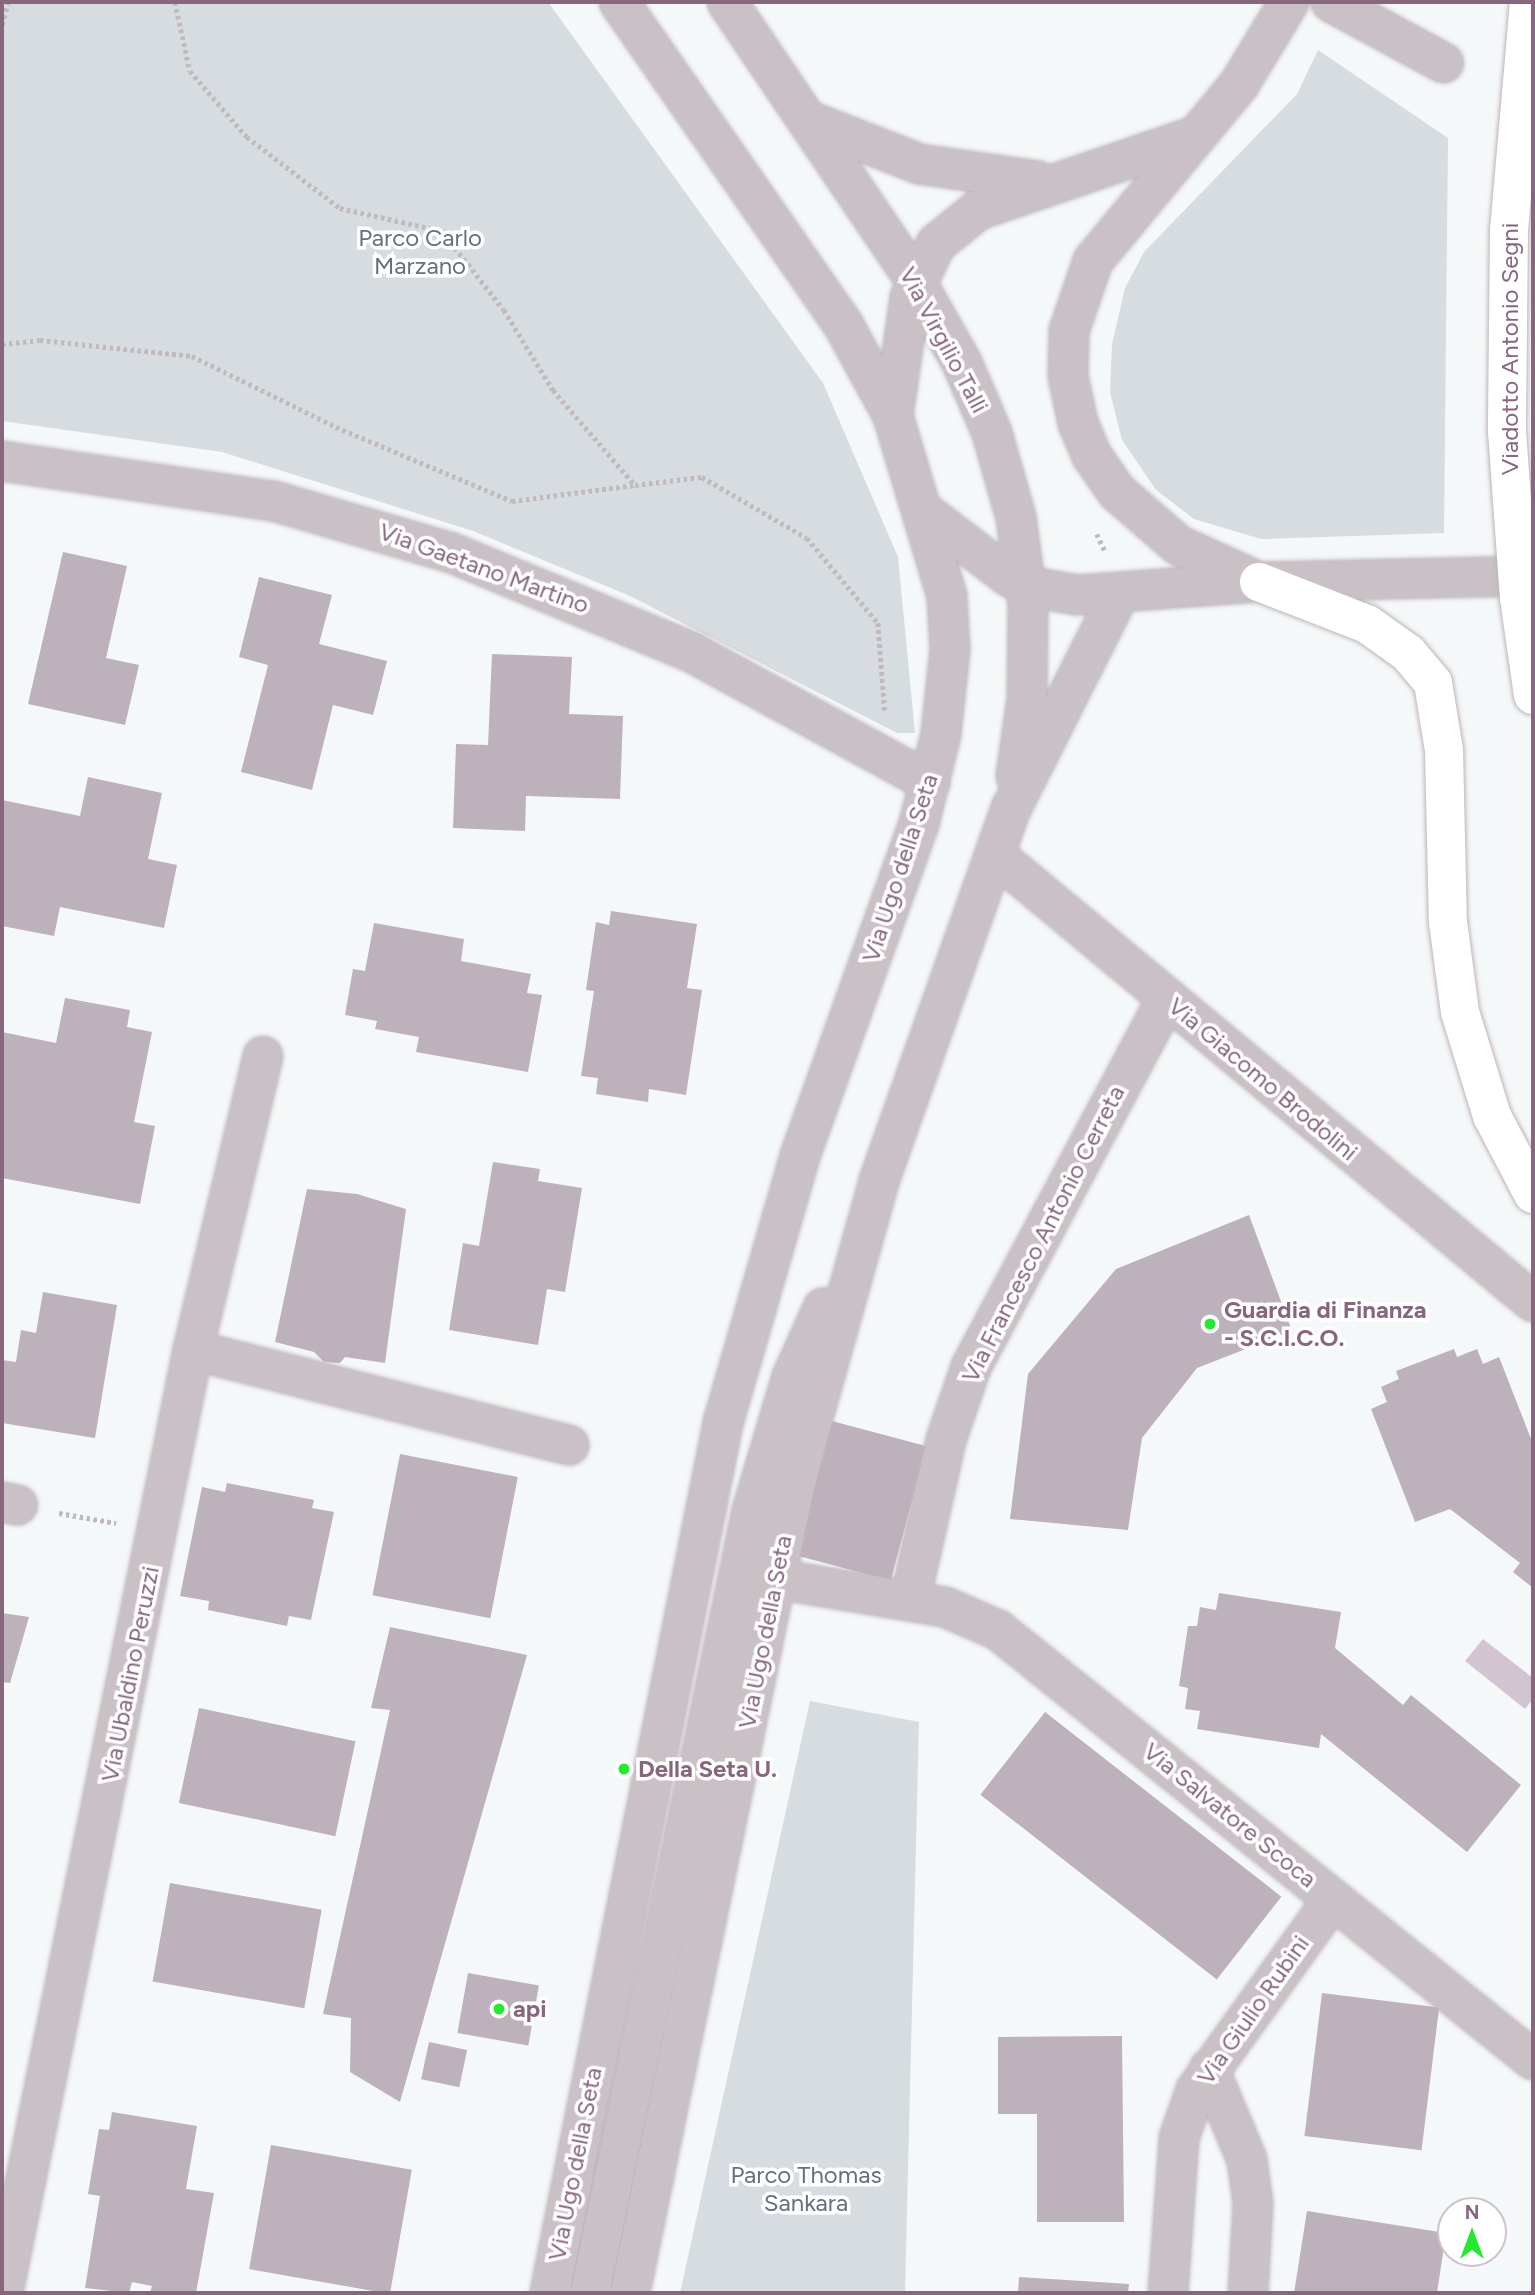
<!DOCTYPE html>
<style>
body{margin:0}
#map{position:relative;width:1535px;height:2295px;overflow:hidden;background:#f5f8f8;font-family:Figtree,sans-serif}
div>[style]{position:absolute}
.green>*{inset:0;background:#d6dce0}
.water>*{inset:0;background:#d2c4d1}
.building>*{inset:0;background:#bdb1bb;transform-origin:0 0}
.path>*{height:4.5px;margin-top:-2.25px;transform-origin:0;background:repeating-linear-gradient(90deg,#c0b9be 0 3.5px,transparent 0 7px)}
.roads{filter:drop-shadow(0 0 2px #beb4bb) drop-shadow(0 0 2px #beb4bb)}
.minor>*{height:38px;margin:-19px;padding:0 19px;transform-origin:19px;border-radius:19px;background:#cac1c7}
.major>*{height:38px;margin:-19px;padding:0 19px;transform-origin:19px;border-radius:19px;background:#fff}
.bridges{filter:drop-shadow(0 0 2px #beb4bb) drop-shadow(0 0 2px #beb4bb)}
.major-bridge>*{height:38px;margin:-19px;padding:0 19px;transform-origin:19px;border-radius:19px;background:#fff}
.dots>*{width:19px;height:19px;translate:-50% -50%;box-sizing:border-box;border:4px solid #fff;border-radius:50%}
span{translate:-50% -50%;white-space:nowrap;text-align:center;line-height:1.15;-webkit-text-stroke:7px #fff;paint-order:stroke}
.park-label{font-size:24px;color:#656f7e}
.street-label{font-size:24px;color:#87667e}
.poi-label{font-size:24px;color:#87667e;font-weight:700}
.left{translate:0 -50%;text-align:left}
.frame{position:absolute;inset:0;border:4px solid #87667e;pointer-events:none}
.north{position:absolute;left:1437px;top:2197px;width:70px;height:70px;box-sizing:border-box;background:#fff;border:2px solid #cfc2cb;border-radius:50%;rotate:0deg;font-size:19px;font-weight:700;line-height:28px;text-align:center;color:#87667e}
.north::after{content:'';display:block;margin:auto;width:24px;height:32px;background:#25e830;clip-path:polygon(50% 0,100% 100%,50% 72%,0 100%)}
</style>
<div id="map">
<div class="green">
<div style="clip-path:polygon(2px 2px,548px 2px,823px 383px,898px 557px,915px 733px,897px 733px,630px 596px,473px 531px,222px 452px,2px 421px)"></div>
<div style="clip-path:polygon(1318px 50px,1448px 138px,1444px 533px,1261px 539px,1194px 519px,1156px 490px,1122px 440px,1110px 392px,1112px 344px,1125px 288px,1144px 252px,1297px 94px)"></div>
<div style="clip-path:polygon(810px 1701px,919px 1722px,905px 2293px,680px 2293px)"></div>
</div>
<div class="water">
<div style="clip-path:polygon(1483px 1639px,1533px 1678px,1533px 1699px,1525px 1709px,1465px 1661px)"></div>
</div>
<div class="building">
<div style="clip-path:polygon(63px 552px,127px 566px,106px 658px,139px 665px,125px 725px,28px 704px)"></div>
<div style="clip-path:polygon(259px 577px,332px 595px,319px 644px,387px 661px,373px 715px,333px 705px,312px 790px,241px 772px,268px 665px,239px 657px)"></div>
<div style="clip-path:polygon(492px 654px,572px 657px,569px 714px,623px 716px,620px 799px,526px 796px,525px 831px,453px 828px,456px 744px,488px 745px)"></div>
<div style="clip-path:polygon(88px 777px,162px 793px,148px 859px,177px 865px,164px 928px,60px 907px,54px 936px,2px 926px,2px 800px,80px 816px)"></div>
<div style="clip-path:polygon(611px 911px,697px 924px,687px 988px,702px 990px,686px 1095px,649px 1089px,648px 1102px,596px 1094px,598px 1078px,581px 1076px,594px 991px,586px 990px,596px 922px,609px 925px)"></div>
<div style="clip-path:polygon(374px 923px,464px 939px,461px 961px,531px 974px,527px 993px,542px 995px,528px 1072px,416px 1052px,419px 1037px,375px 1029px,377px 1021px,345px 1015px,353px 969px,365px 971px)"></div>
<div style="clip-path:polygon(65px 998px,130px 1010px,127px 1027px,152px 1032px,134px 1122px,155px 1126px,140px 1204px,2px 1178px,2px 1032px,56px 1043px)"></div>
<div style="clip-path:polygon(493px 1162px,540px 1169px,538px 1181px,582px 1188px,565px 1292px,547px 1289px,538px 1345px,449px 1330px,463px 1243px,479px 1246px)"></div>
<div style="clip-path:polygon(307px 1189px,357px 1194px,406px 1209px,385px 1363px,345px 1357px,340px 1363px,324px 1362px,314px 1352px,275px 1342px)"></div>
<div style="clip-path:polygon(1249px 1215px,1292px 1331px,1197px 1368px,1142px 1438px,1128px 1530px,1010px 1519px,1028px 1374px,1116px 1269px)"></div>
<div style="clip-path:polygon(43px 1292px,117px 1305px,95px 1438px,2px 1423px,2px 1360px,16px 1362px,21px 1330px,36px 1333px)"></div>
<div style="clip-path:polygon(1454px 1349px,1457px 1357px,1477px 1349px,1483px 1364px,1499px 1357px,1533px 1444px,1533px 1588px,1513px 1572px,1520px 1563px,1450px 1509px,1415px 1522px,1371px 1409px,1387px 1402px,1381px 1387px,1399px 1379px,1396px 1371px)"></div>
<div style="left:832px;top:1421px;width:98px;height:139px;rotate:15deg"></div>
<div style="left:400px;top:1454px;width:120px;height:144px;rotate:11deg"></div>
<div style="clip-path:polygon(227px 1483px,314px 1500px,312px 1508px,334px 1512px,311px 1620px,289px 1616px,287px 1626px,208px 1610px,209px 1601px,180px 1596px,202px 1487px,225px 1492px)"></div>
<div style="clip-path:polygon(1219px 1593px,1341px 1612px,1335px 1648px,1403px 1705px,1411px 1695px,1521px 1785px,1467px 1852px,1321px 1734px,1319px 1748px,1197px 1729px,1200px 1711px,1185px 1709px,1188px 1688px,1179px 1686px,1188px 1626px,1197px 1626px,1200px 1607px,1216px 1610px)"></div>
<div style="clip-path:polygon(2px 1613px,29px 1617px,10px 1683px,2px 1682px)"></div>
<div style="clip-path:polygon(390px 1627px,527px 1655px,400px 2102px,350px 2072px,351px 2018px,323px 2014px,390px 1710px,371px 1708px)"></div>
<div style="left:199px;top:1708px;width:160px;height:97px;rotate:12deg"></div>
<div style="left:1045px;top:1712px;width:300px;height:105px;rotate:38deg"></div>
<div style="left:170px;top:1883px;width:154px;height:100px;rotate:10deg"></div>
<div style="left:468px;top:1973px;width:72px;height:61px;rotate:10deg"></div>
<div style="left:1322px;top:1993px;width:118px;height:144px;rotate:7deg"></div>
<div style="clip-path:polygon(1122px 2036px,1124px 2222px,1037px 2222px,1037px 2114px,998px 2114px,998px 2037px)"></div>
<div style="left:429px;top:2042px;width:39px;height:38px;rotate:12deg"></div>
<div style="clip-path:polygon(112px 2112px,197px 2126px,186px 2189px,214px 2193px,196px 2293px,150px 2293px,152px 2286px,132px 2282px,129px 2293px,85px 2288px,100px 2196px,88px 2194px,99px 2129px,109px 2130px)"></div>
<div style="left:271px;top:2145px;width:143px;height:126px;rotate:10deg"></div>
<div style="clip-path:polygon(1307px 2211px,1446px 2233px,1437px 2293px,1294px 2293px)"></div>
<div style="clip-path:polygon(1019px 2277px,1129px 2284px,1128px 2293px,1018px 2293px)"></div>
</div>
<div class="path">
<div style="left:175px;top:2px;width:71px;rotate:77.7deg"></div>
<div style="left:190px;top:71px;width:87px;rotate:49.2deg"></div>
<div style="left:247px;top:137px;width:117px;rotate:37.4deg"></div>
<div style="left:340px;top:208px;width:105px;rotate:12.7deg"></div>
<div style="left:442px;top:231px;width:100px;rotate:51.9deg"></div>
<div style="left:504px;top:310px;width:94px;rotate:58.5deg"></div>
<div style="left:553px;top:390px;width:125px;rotate:49.2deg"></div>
<div style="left:635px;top:485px;width:67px;rotate:-6.8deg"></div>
<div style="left:702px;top:477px;width:121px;rotate:30.2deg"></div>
<div style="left:807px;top:538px;width:111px;rotate:50.1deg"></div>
<div style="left:878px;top:623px;width:88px;rotate:85.5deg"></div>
<div style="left:2px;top:25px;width:24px;rotate:-75deg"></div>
<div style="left:2px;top:344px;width:38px;rotate:-6deg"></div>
<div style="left:40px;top:340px;width:153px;rotate:6deg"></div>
<div style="left:192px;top:356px;width:161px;rotate:26.2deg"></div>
<div style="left:336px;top:427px;width:191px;rotate:22.8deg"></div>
<div style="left:512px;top:501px;width:124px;rotate:-7.4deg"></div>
<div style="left:1097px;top:534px;width:19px;rotate:65deg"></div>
<div style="left:59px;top:1513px;width:58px;rotate:10deg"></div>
</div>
<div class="roads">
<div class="minor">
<div style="left:619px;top:2px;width:394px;rotate:55.2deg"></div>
<div style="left:844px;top:326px;width:102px;rotate:61.4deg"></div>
<div style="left:727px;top:2px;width:336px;rotate:55.9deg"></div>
<div style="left:915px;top:280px;width:95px;rotate:60.5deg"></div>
<div style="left:962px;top:363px;width:76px;rotate:66.8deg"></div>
<div style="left:992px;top:433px;width:87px;rotate:74.1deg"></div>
<div style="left:1016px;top:517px;width:90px;rotate:82.3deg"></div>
<div style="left:1028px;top:606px;width:93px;rotate:90.6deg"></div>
<div style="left:1027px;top:699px;width:78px;rotate:98.1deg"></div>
<div style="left:1331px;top:2px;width:128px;rotate:28.4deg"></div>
<div style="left:807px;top:120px;width:120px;rotate:21.4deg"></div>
<div style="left:919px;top:164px;width:120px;rotate:8.1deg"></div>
<div style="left:2px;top:461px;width:275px;rotate:8.4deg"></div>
<div style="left:274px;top:501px;width:185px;rotate:16.3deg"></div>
<div style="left:452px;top:553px;width:261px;rotate:22.5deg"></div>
<div style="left:693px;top:653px;width:270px;rotate:28.6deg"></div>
<div style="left:922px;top:510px;width:108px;rotate:37.5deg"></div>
<div style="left:1008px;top:576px;width:21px;rotate:29deg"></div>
<div style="left:1026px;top:586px;width:52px;rotate:10deg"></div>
<div style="left:1077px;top:595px;width:182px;rotate:-4.1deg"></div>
<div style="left:1259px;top:582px;width:274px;rotate:-1.3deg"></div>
<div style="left:1259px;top:582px;width:89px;rotate:-155.4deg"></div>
<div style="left:1178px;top:545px;width:81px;rotate:-139deg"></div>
<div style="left:1117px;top:492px;width:44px;rotate:-124.8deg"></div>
<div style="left:1092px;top:456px;width:36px;rotate:-113deg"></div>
<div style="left:1078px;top:423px;width:48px;rotate:-102deg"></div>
<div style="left:1068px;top:376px;width:45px;rotate:-88.7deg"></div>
<div style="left:1069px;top:331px;width:74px;rotate:-71.1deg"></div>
<div style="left:1093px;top:261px;width:231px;rotate:-50.4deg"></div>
<div style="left:1240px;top:83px;width:95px;rotate:-58.8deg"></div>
<div style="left:995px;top:855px;width:699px;rotate:39.72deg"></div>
<div style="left:193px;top:1350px;width:388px;rotate:14.2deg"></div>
<div style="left:2px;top:1502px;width:16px;rotate:11deg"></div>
<div style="left:776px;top:1579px;width:171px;rotate:9.4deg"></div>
<div style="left:945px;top:1607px;width:58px;rotate:23.5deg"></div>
<div style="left:998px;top:1630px;width:686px;rotate:38.79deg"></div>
<div style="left:910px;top:1600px;width:164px;rotate:-77.3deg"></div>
<div style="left:946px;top:1440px;width:77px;rotate:-71.1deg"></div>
<div style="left:971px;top:1367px;width:418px;rotate:-62deg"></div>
<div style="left:1209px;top:2069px;width:99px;rotate:67.3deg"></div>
<div style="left:1247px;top:2160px;width:44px;rotate:82.2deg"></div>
<div style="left:1253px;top:2204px;width:89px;rotate:93.2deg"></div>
<div style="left:3px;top:2293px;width:962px;rotate:-78.61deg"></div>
<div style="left:193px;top:1350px;width:302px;rotate:-76.6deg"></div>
<div style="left:550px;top:2293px;width:887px;rotate:-78.75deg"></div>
<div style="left:723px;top:1423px;width:281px;rotate:-73.9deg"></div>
<div style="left:801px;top:1153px;width:350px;rotate:-70.3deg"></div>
<div style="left:919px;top:824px;width:93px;rotate:-76.3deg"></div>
<div style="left:941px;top:734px;width:84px;rotate:-83.9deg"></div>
<div style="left:950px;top:650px;width:54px;rotate:-93.2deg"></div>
<div style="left:947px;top:596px;width:188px;rotate:-106.7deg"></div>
<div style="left:893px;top:416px;width:119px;rotate:-81.8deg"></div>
<div style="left:910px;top:298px;width:60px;rotate:-64.3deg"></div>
<div style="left:936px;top:244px;width:54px;rotate:-39deg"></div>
<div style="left:978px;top:210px;width:226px;rotate:-18.8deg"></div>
<div style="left:590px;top:2293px;width:799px;rotate:-78.3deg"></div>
<div style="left:752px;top:1511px;width:140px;rotate:-73.4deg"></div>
<div style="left:792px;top:1377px;width:76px;rotate:-65.8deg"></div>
<div style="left:630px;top:2293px;width:835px;rotate:-78.46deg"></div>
<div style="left:797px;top:1475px;width:305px;rotate:-74.4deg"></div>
<div style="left:879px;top:1181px;width:395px;rotate:-70.5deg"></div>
<div style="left:1011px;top:809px;width:241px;rotate:-63.3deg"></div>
<div style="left:1168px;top:2293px;width:155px;rotate:-85.9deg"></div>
<div style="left:1179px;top:2138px;width:51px;rotate:-70.5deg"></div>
<div style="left:1196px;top:2090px;width:235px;rotate:-54.3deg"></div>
</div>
<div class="major">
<div style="left:1259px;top:582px;width:116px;rotate:21.3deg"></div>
<div style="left:1367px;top:624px;width:50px;rotate:35.3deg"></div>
<div style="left:1408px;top:653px;width:39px;rotate:50deg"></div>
<div style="left:1433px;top:683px;width:68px;rotate:80.7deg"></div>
<div style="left:1444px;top:750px;width:172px;rotate:88.7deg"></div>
<div style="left:1448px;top:922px;width:91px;rotate:82.4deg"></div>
<div style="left:1460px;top:1012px;width:109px;rotate:72.9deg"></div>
<div style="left:1492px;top:1116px;width:88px;rotate:62.3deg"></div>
</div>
</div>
<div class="bridges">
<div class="major-bridge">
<div style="left:1529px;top:2px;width:229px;rotate:95deg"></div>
<div style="left:1509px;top:230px;width:201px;rotate:90.6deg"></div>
<div style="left:1507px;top:431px;width:167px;rotate:85.9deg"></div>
<div style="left:1519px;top:598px;width:98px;rotate:81.8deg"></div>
</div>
</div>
<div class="dots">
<div style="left:1210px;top:1324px;background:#25e830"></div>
<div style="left:624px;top:1769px;background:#25e830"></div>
<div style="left:499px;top:2009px;background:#25e830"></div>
</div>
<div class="park-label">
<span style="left:420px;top:252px">Parco Carlo<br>Marzano</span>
<span style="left:806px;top:2189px">Parco Thomas<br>Sankara</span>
</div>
<div class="street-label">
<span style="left:944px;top:340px;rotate:62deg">Via Virgilio Talli</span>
<span style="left:1510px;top:349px;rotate:-90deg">Viadotto Antonio Segni</span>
<span style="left:484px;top:568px;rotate:20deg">Via Gaetano Martino</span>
<span style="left:900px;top:868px;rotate:-72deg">Via Ugo della Seta</span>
<span style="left:1263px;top:1079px;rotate:40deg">Via Giacomo Brodolini</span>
<span style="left:1043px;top:1234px;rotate:-63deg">Via Francesco Antonio Cerreta</span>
<span style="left:765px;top:1632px;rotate:-79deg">Via Ugo della Seta</span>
<span style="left:130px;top:1674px;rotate:-79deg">Via Ubaldino Peruzzi</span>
<span style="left:1230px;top:1815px;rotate:39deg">Via Salvatore Scoca</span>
<span style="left:1253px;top:2010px;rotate:-55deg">Via Giulio Rubini</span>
<span style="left:575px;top:2164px;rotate:-79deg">Via Ugo della Seta</span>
</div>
<div class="poi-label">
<span class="left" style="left:1224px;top:1324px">Guardia di Finanza<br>- S.C.I.C.O.</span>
<span class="left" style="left:638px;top:1769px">Della Seta U.</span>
<span class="left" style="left:513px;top:2009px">api</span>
</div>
<div class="frame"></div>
<div class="north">N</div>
</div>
